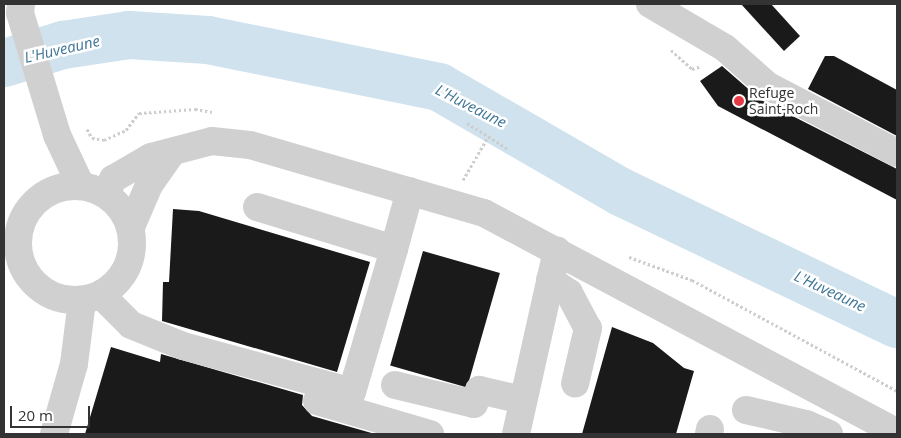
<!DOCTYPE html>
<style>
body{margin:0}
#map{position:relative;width:901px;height:438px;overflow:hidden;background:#fff;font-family:"Open Sans",sans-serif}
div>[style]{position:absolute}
.river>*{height:48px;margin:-24px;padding:0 24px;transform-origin:24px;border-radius:24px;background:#cfe2ee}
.building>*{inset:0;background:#1a1a1a;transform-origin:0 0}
.path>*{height:3px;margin-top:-1.5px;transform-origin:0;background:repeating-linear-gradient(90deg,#cdcdcd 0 2.5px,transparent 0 5px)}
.minor>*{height:28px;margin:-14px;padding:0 14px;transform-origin:14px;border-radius:14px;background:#d0d0d0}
.minor>.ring{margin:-14px;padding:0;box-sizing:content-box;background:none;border:28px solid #d0d0d0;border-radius:50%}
.dots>*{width:14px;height:14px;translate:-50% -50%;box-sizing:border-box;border:2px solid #fff;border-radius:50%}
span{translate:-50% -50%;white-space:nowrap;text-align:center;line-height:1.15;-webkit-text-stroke:5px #fff;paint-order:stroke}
.poi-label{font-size:14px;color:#333}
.left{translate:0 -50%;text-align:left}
.water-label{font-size:15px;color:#3f7597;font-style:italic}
.frame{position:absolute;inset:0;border:5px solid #333;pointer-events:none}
.scale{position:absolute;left:10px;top:406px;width:80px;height:22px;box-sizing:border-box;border:2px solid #333;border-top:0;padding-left:6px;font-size:15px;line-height:18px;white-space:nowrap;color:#333;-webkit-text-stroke:4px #fff;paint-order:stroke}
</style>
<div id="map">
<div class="river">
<div style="left:4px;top:63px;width:62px;rotate:-17deg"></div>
<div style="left:63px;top:45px;width:67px;rotate:-8.6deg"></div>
<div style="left:129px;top:35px;width:79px;rotate:3.6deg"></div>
<div style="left:208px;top:40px;width:236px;rotate:11.5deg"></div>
<div style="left:439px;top:87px;width:210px;rotate:30deg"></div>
<div style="left:621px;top:192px;width:306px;rotate:25.6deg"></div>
</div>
<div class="building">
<div style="clip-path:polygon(741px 4px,771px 4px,800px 36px,784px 51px)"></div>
<div style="clip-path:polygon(825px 56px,834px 56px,897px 90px,897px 136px,808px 89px)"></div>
<div style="clip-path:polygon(722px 66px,761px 100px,897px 169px,897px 200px,718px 106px,700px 81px)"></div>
<div style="clip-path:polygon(173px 209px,199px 211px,370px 262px,337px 372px,162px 321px,163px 282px,169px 282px)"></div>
<div style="left:423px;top:251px;width:80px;height:119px;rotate:16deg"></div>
<div style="clip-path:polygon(612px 327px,653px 343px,684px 368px,694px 371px,676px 434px,582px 434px)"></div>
<div style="clip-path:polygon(111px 347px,160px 362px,161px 354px,303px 395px,302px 405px,312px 416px,375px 434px,85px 434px)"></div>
</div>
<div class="path">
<div style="left:671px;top:50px;width:28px;rotate:42deg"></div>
<div style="left:692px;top:69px;width:10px;rotate:-17deg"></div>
<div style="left:467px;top:123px;width:49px;rotate:32.4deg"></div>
<div style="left:87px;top:129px;width:10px;rotate:61deg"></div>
<div style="left:92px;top:138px;width:12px;rotate:9deg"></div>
<div style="left:104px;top:140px;width:24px;rotate:-24deg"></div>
<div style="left:126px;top:130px;width:21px;rotate:-53deg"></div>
<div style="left:139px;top:113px;width:56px;rotate:-4.1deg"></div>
<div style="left:195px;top:109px;width:17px;rotate:10deg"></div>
<div style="left:463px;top:180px;width:50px;rotate:-59.8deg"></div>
<div style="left:629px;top:257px;width:67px;rotate:20.1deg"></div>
<div style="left:692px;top:280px;width:233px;rotate:28.4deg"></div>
</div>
<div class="minor">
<div style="left:21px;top:4px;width:9px;rotate:96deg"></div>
<div style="left:20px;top:13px;width:127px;rotate:73.1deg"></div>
<div style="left:57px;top:135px;width:56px;rotate:64.8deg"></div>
<div style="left:650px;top:4px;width:87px;rotate:30.4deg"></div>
<div style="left:725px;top:48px;width:57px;rotate:41.5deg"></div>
<div style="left:768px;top:86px;width:145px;rotate:27.4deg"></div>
<div class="ring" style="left:18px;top:186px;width:86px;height:86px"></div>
<div style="left:106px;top:194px;width:17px;rotate:-65deg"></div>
<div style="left:113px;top:179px;width:44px;rotate:-30.1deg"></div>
<div style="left:151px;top:157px;width:63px;rotate:-14.7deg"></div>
<div style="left:212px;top:141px;width:38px;rotate:6deg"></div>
<div style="left:250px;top:145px;width:244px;rotate:16.2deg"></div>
<div style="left:484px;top:213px;width:468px;rotate:28deg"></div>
<div style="left:257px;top:207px;width:143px;rotate:17deg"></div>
<div style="left:394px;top:249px;width:60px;rotate:-74.6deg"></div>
<div style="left:131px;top:227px;width:46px;rotate:-66.8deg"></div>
<div style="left:149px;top:185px;width:38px;rotate:-55deg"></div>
<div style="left:550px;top:280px;width:23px;rotate:34deg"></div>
<div style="left:569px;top:293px;width:40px;rotate:62deg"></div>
<div style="left:588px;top:328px;width:57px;rotate:103.1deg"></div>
<div style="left:101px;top:295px;width:42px;rotate:45deg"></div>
<div style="left:131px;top:325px;width:56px;rotate:22deg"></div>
<div style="left:183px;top:346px;width:175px;rotate:15.2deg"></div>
<div style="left:352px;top:392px;width:149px;rotate:-73.6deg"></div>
<div style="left:395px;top:385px;width:81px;rotate:13.5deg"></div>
<div style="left:474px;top:404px;width:15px;rotate:-70deg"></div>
<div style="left:479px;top:390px;width:45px;rotate:12.8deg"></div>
<div style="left:317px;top:401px;width:118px;rotate:16.3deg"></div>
<div style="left:746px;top:410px;width:62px;rotate:13.1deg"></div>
<div style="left:806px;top:424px;width:25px;rotate:23deg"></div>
<div style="left:54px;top:434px;width:73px;rotate:-74.1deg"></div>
<div style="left:74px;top:364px;width:64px;rotate:-82.8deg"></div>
<div style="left:516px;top:434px;width:188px;rotate:-77.4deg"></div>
<div style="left:709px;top:434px;width:5px;rotate:-79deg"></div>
</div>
<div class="dots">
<div style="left:739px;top:101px;background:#e63946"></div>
</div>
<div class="poi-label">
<span class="left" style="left:749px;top:101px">Refuge<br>Saint-Roch</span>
</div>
<div class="water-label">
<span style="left:62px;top:49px;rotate:-13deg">L'Huveaune</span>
<span style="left:471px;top:106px;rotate:27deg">L'Huveaune</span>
<span style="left:830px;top:291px;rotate:25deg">L'Huveaune</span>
</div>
<div class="frame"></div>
<div class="scale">20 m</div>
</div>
